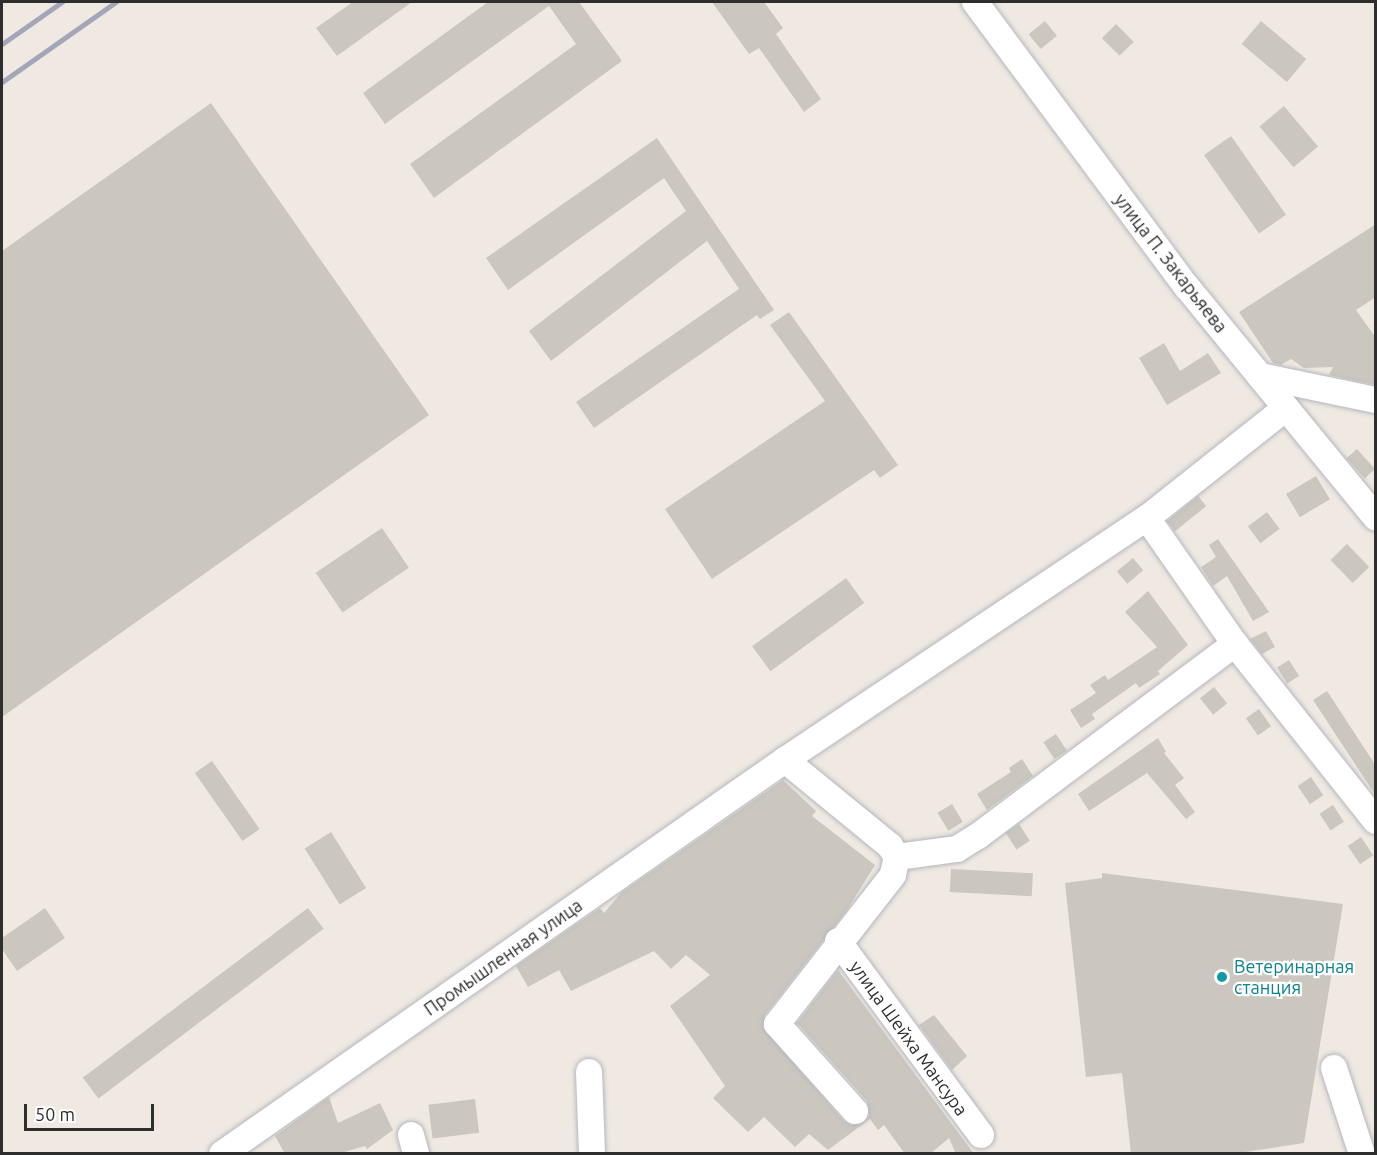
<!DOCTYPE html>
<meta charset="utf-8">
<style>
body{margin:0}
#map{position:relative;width:1377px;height:1155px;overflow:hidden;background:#efe9e1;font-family:Ubuntu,sans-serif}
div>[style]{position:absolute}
.building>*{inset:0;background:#cbc7bf;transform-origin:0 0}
.roads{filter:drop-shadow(0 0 2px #b4b7c1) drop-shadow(0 0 2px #b4b7c1)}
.minor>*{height:26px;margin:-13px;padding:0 13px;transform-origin:13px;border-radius:13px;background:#fff}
.rail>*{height:4.5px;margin:-2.25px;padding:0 2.25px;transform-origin:2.25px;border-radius:2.25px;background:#a3a6b8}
.dots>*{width:16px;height:16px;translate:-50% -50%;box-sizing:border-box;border:3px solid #fff;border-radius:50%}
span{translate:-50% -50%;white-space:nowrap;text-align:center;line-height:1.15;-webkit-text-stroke:4.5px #fff;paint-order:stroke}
.street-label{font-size:18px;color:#2e2e2e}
.culture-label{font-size:18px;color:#0d838f}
.left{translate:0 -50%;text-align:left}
.frame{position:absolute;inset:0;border:3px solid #2e2e2e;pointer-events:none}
.scale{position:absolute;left:24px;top:1104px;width:130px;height:27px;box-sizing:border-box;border:3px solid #2e2e2e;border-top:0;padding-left:8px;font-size:18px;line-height:21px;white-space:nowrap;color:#2e2e2e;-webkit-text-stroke:4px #fff;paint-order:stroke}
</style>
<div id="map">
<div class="building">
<div style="clip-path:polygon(353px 2px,412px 2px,337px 56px,316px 28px)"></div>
<div style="clip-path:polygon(488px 2px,579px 2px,622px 61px,434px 198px,410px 164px,576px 44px,549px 6px,385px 124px,363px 93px)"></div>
<div style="clip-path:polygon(712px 2px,764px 2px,783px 28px,776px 34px,821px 99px,804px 112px,759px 48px,749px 54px)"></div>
<div style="left:1045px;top:21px;width:19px;height:21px;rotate:51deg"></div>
<div style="left:1261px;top:21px;width:59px;height:30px;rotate:40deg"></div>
<div style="left:1116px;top:24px;width:25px;height:20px;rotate:45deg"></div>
<div style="clip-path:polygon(211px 103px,429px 415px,2px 717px,2px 251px)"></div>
<div style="left:1284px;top:106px;width:53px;height:32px;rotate:50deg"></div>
<div style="left:1231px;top:136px;width:96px;height:33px;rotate:55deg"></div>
<div style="clip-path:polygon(657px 138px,774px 310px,760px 319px,757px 315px,594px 428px,576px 402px,739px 289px,707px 241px,551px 361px,529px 331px,686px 211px,664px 178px,508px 290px,486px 258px)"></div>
<div style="clip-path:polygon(1376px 224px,1376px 297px,1356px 310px,1376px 338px,1376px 385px,1329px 375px,1333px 367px,1304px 368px,1291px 359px,1281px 365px,1273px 363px,1239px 312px)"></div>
<div style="clip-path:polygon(789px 312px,898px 465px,880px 478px,874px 470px,712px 579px,665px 509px,825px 401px,770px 325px)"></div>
<div style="clip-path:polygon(1164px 343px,1180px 371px,1208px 353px,1221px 373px,1167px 405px,1139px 358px)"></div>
<div style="left:1357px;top:449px;width:27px;height:14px;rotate:48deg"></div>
<div style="left:1316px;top:476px;width:27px;height:35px;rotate:59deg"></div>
<div style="left:1198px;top:496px;width:13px;height:40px;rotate:51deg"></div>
<div style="left:1267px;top:512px;width:21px;height:24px;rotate:53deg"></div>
<div style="left:382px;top:528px;width:48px;height:80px;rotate:56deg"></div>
<div style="clip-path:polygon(1218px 539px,1269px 612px,1253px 621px,1227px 576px,1213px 586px,1201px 567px,1216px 557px,1209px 545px)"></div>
<div style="left:1347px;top:544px;width:32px;height:23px;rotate:46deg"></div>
<div style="left:1133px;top:558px;width:16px;height:21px;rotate:50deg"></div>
<div style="left:846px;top:578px;width:31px;height:116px;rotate:54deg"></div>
<div style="clip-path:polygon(1148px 591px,1188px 645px,1158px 671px,1160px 674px,1139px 688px,1136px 683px,1092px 714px,1095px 719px,1081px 728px,1070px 710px,1096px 693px,1090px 685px,1105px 675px,1108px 680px,1157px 647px,1125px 612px)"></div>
<div style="clip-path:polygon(1266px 631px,1275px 647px,1262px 654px,1250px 639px)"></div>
<div style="left:1289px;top:660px;width:19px;height:14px;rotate:58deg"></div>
<div style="left:1214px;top:687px;width:21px;height:18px;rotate:51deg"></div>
<div style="clip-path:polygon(1327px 691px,1376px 766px,1376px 796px,1313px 700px)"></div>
<div style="left:1259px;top:709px;width:21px;height:16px;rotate:55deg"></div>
<div style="left:1056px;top:734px;width:20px;height:15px;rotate:57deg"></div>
<div style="clip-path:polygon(1158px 738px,1166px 752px,1164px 753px,1184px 778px,1175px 785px,1195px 812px,1186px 819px,1147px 773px,1089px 811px,1078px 794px)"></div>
<div style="clip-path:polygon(1022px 759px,1033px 776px,987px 810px,977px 794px,1011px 772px,1009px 768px)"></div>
<div style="left:212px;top:761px;width:83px;height:21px;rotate:55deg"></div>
<div style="left:1311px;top:777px;width:22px;height:16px;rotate:56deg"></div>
<div style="clip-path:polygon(783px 780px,816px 811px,812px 816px,875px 865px,847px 910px,765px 1015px,763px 1028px,844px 1121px,851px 1125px,865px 1122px,869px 1115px,867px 1101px,797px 1023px,838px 970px,974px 1154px,956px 1154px,949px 1138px,930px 1154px,905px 1154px,884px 1125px,878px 1130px,870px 1119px,828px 1150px,809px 1134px,795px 1147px,764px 1117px,748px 1132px,713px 1098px,725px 1086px,670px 1006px,710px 975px,686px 955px,671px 969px,654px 951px,571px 991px,559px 970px,528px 987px,516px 966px,600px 908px,604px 913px,621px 893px)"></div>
<div style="left:952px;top:804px;width:21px;height:17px;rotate:59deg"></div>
<div style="left:1333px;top:805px;width:20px;height:16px;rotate:57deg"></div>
<div style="left:1019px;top:824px;width:20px;height:16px;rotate:57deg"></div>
<div style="left:331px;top:832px;width:66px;height:31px;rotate:58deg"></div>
<div style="left:1361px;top:837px;width:22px;height:16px;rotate:56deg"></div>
<div style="left:951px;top:869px;width:82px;height:23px;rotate:3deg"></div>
<div style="clip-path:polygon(1102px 873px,1343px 904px,1304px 1143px,1232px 1154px,1131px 1154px,1122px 1073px,1086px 1077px,1065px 883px,1102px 878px)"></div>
<div style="clip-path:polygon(45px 908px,65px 938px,17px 971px,2px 949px,2px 938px)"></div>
<div style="left:308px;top:908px;width:26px;height:282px;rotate:53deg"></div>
<div style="clip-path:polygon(934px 1015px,967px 1056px,952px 1070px,919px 1025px)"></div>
<div style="clip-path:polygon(329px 1097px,338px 1123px,380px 1103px,393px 1130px,367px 1149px,365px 1146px,338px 1154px,285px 1154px,275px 1136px)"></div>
<div style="left:475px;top:1099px;width:34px;height:47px;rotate:83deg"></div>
</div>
<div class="roads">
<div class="minor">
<div style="left:975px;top:2px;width:355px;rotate:53.4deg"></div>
<div style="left:1187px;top:287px;width:298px;rotate:50.7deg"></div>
<div style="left:1260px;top:376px;width:118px;rotate:11.7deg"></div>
<div style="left:1147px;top:518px;width:154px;rotate:55.1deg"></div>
<div style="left:1235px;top:644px;width:226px;rotate:51.5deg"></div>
<div style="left:785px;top:760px;width:136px;rotate:39.3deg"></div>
<div style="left:890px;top:846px;width:13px;rotate:58deg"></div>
<div style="left:897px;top:857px;width:18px;rotate:103deg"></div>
<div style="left:893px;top:875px;width:189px;rotate:127.9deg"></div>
<div style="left:777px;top:1024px;width:117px;rotate:48.1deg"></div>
<div style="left:897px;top:857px;width:61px;rotate:-7.6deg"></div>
<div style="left:957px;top:849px;width:25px;rotate:-32deg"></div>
<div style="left:978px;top:836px;width:321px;rotate:-36.8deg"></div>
<div style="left:838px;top:941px;width:241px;rotate:53.6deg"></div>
<div style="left:1334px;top:1068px;width:90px;rotate:72deg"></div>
<div style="left:589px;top:1072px;width:82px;rotate:87.9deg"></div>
<div style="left:411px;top:1135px;width:20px;rotate:75deg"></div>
<div style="left:222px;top:1154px;width:687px;rotate:-34.99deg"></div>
<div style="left:785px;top:760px;width:435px;rotate:-33.8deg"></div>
<div style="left:1147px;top:518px;width:177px;rotate:-38.4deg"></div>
</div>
</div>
<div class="rail">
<div style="left:2px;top:44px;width:73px;rotate:-35deg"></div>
<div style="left:2px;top:82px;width:139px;rotate:-35.1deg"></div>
</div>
<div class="dots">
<div style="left:1222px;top:977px;background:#0f9aa8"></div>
</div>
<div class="street-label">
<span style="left:1171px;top:263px;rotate:52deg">улица П. Закарьяева</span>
<span style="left:503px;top:957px;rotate:-35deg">Промышленная улица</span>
<span style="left:909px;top:1038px;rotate:54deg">улица Шейха Мансура</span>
</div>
<div class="culture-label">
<span class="left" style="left:1234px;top:977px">Ветеринарная<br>станция</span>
</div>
<div class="frame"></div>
<div class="scale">50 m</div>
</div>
